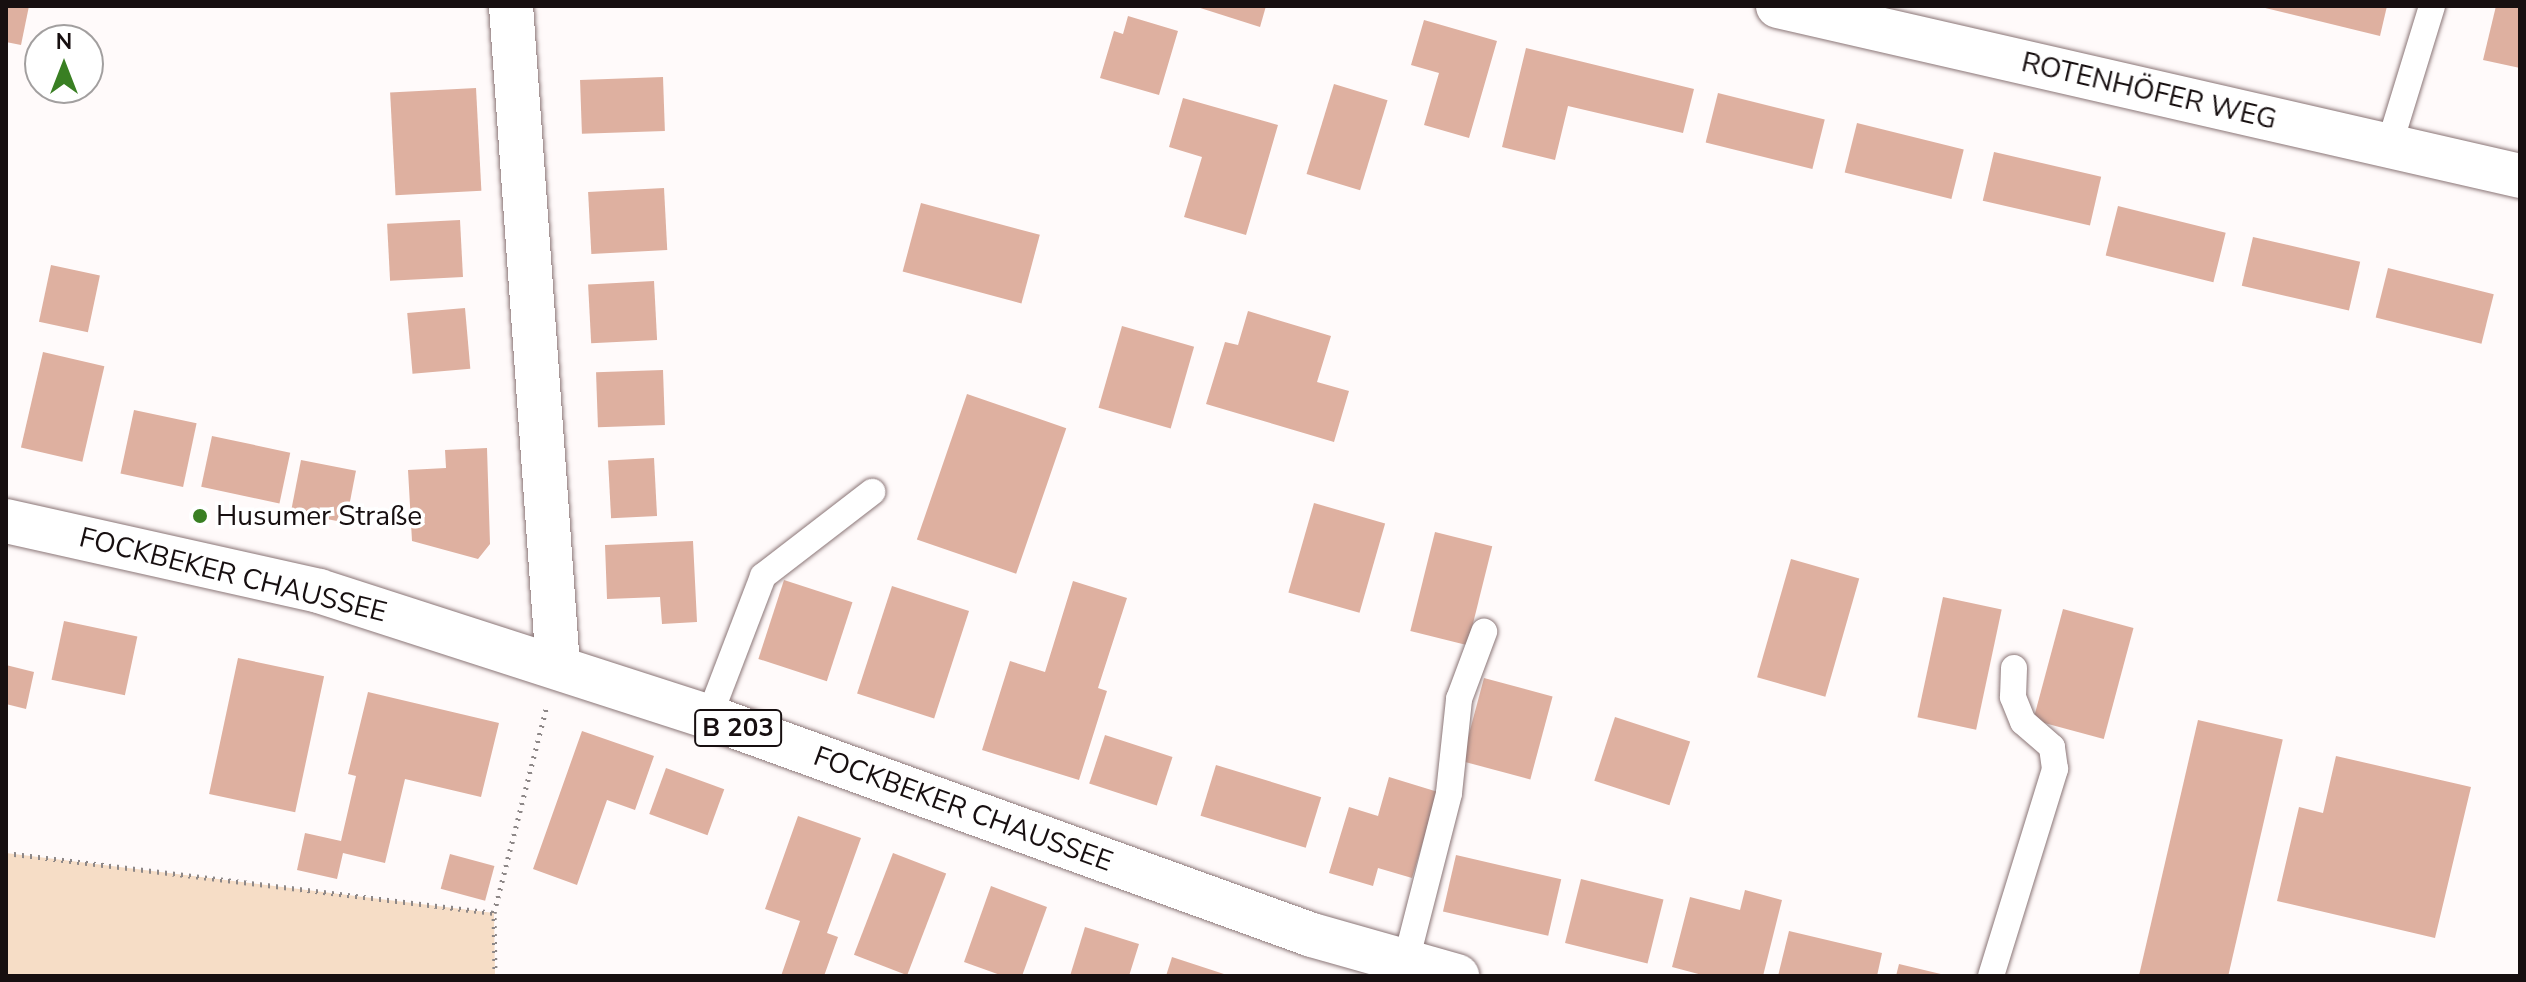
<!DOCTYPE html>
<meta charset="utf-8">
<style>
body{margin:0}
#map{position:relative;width:2526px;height:982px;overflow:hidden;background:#fffafa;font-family:"Nunito Sans",sans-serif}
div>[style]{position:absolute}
.green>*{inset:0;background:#f6ddc6}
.building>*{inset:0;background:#deb0a0;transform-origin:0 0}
.path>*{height:5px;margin-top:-2.5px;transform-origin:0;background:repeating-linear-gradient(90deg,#8d8787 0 2px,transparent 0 8px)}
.roads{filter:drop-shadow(0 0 2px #8b7677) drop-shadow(0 0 2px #8b7677)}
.service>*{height:26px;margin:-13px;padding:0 13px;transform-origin:13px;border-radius:13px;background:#fff}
.minor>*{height:44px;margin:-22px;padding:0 22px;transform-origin:22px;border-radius:22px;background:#fff}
.primary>*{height:44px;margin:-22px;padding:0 22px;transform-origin:22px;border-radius:22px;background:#fff}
.dots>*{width:22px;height:22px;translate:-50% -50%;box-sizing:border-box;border:4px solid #fff;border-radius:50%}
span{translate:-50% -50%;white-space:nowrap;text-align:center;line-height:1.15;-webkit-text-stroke:7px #fff;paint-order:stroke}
.shield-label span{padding:2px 6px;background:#fff;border:2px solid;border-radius:6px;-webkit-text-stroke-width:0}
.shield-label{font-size:26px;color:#170f10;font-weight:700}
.street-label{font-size:28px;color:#170f10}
.poi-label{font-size:28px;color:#170f10}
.left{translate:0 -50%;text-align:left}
.frame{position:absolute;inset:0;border:8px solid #170f10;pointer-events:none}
.north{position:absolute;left:24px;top:24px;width:80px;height:80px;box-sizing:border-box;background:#fff;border:2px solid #a29f9f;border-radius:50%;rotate:0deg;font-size:22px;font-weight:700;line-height:32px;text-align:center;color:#170f10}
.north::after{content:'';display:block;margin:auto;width:28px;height:36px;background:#397f23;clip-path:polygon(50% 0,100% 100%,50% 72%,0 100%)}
</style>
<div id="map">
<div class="green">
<div style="clip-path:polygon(6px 853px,494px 913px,495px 976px,6px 976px)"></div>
</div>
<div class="building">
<div style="clip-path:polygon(6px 6px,29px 6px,21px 45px,6px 42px)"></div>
<div style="clip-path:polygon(1194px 6px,1266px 6px,1260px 27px)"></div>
<div style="clip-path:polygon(2257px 6px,2387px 6px,2380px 36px)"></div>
<div style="clip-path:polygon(2496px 6px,2520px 6px,2520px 68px,2483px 60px)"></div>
<div style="clip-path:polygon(1128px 16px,1178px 31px,1159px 95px,1100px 78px,1114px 31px,1123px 34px)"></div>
<div style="clip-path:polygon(1424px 20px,1497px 41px,1469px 138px,1424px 125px,1439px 73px,1411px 65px)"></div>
<div style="clip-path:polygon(1526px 48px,1694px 89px,1683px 133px,1568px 106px,1555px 160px,1502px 147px)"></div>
<div style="left:663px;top:77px;width:54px;height:83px;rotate:88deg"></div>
<div style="left:1334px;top:84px;width:56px;height:94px;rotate:17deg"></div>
<div style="left:476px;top:88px;width:103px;height:86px;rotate:87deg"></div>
<div style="left:1718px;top:93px;width:110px;height:51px;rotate:14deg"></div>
<div style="clip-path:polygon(1183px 98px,1278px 125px,1246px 235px,1184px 217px,1202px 157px,1169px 147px)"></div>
<div style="left:1857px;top:123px;width:110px;height:51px;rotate:14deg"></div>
<div style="left:1994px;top:152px;width:110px;height:50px;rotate:13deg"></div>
<div style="left:664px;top:188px;width:62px;height:76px;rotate:87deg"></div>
<div style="left:921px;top:203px;width:123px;height:71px;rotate:15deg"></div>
<div style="left:2118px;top:206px;width:111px;height:51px;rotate:14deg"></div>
<div style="left:460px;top:220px;width:57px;height:73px;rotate:87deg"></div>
<div style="left:2253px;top:237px;width:110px;height:50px;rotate:13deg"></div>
<div style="left:51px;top:265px;width:50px;height:58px;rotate:12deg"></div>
<div style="left:2388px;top:268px;width:109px;height:51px;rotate:14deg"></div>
<div style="left:654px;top:281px;width:59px;height:66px;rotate:87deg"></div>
<div style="left:465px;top:308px;width:61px;height:58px;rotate:85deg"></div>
<div style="clip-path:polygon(1248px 311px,1331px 336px,1317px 382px,1349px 391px,1334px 442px,1206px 404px,1225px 342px,1238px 345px)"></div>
<div style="left:1122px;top:326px;width:75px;height:85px;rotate:16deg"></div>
<div style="left:43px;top:352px;width:63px;height:98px;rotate:13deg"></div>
<div style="left:663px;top:370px;width:55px;height:67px;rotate:88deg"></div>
<div style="left:967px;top:394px;width:105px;height:154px;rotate:19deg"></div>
<div style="left:134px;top:410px;width:64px;height:65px;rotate:12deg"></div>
<div style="left:212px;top:436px;width:80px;height:52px;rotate:12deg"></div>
<div style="clip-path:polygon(487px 448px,490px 544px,478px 559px,412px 541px,408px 470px,446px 468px,445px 450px)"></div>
<div style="left:654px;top:458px;width:58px;height:46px;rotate:87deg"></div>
<div style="left:301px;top:460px;width:56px;height:53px;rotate:11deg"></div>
<div style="left:1314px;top:503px;width:74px;height:93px;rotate:16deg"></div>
<div style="left:1435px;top:532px;width:59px;height:102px;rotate:14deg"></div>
<div style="clip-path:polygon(693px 541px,697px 622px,662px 624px,660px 597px,607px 599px,605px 545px)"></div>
<div style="left:1791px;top:559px;width:71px;height:123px;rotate:16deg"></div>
<div style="left:784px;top:580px;width:72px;height:83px;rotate:18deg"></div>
<div style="clip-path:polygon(1073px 581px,1127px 598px,1098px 688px,1107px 691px,1079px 780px,982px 750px,1010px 661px,1045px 672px)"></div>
<div style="left:892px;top:586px;width:81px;height:113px;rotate:18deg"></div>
<div style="left:1943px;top:597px;width:60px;height:123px;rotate:12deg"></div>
<div style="left:2063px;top:609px;width:73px;height:115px;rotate:15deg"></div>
<div style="left:64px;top:621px;width:75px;height:60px;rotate:12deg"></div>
<div style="left:238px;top:658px;width:88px;height:139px;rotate:12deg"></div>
<div style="clip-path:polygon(6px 665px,34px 672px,26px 709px,6px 704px)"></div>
<div style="left:1484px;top:678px;width:71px;height:86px;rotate:15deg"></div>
<div style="clip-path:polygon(368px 692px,499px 723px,481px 797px,405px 779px,385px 863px,343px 853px,337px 879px,297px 870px,305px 833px,341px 841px,356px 776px,348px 774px)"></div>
<div style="left:1615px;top:717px;width:79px;height:67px;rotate:18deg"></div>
<div style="left:2198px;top:720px;width:87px;height:262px;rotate:13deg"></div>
<div style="clip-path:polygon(582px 731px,654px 756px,635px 810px,607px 800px,577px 885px,533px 869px)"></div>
<div style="left:1105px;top:735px;width:71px;height:51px;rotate:18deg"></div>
<div style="clip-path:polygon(2336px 756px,2471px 787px,2435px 938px,2277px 901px,2299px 807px,2323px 813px)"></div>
<div style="left:1216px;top:765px;width:110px;height:53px;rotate:17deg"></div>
<div style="left:666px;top:768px;width:62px;height:49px;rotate:20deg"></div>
<div style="clip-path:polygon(1389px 777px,1438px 792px,1412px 878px,1378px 868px,1373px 886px,1329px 873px,1349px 807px,1378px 816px)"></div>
<div style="clip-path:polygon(798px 816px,861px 838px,827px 933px,838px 937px,824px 976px,781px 976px,800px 921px,765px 909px)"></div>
<div style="left:893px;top:853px;width:57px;height:109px;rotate:21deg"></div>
<div style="left:450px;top:854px;width:46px;height:36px;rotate:15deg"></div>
<div style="left:1456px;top:855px;width:108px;height:58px;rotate:13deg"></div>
<div style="left:1581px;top:879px;width:85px;height:66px;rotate:14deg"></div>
<div style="clip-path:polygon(991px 886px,1047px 907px,1022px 976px,1003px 976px,964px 962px)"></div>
<div style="clip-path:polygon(1745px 890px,1782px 900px,1763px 976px,1706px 976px,1672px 967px,1690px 897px,1740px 910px)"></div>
<div style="clip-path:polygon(1085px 927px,1139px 944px,1129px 976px,1070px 976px)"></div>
<div style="clip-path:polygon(1789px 931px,1882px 953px,1877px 976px,1778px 976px)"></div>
<div style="clip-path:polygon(1172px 957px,1227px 975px,1227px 976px,1166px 976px)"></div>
<div style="clip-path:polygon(1899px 964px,1945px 975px,1945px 976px,1896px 976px)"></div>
</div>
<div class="path">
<div style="left:6px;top:853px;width:492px;rotate:7deg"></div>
<div style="left:495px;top:976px;width:63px;rotate:-90.9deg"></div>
<div style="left:494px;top:913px;width:211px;rotate:-75.7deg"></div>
</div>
<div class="roads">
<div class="service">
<div style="left:2389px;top:146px;width:146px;rotate:-72.9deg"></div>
<div style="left:709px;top:717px;width:151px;rotate:-69deg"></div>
<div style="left:763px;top:576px;width:138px;rotate:-37.6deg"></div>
<div style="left:1406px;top:961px;width:173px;rotate:-75.6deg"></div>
<div style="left:1449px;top:793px;width:95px;rotate:-83.9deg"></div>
<div style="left:1459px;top:699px;width:72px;rotate:-69.5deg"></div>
<div style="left:1991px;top:976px;width:217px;rotate:-72.8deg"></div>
<div style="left:2055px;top:769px;width:22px;rotate:-98deg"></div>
<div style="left:2052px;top:747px;width:38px;rotate:-139deg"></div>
<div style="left:2023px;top:722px;width:27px;rotate:-112deg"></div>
<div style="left:2013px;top:697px;width:29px;rotate:-88deg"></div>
</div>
<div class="minor">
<div style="left:511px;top:6px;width:662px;rotate:85.93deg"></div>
<div style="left:1778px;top:6px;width:761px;rotate:12.9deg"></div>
</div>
<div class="primary">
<div style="left:6px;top:521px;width:321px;rotate:12.6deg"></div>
<div style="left:319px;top:591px;width:410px;rotate:17.9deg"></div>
<div style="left:709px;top:717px;width:641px;rotate:19.88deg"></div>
<div style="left:1312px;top:935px;width:151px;rotate:15.8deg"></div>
</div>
</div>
<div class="dots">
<div style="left:200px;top:516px;background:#397f23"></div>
</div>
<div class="shield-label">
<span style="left:738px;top:728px">B 203</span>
</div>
<div class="street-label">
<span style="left:2149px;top:91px;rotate:13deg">ROTENHÖFER WEG</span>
<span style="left:233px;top:575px;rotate:14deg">FOCKBEKER CHAUSSEE</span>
<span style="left:963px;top:809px;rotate:20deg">FOCKBEKER CHAUSSEE</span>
</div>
<div class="poi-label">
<span class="left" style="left:216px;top:516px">Husumer Straße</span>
</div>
<div class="frame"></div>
<div class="north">N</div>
</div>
